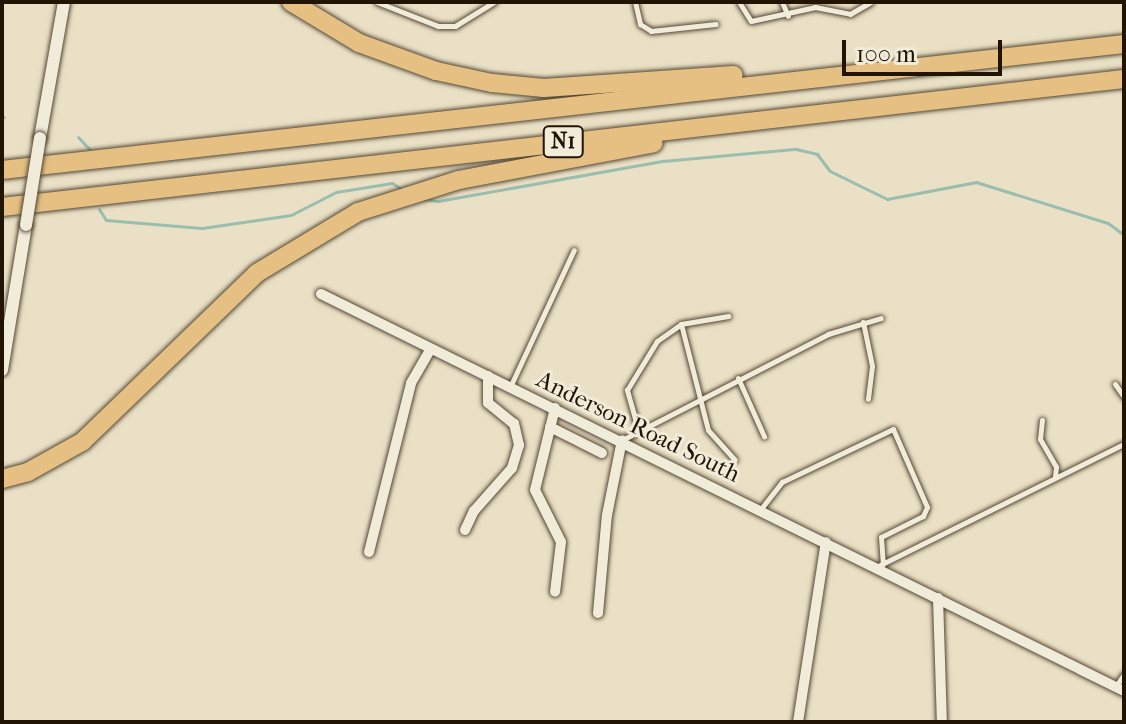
<!DOCTYPE html>
<style>
body{margin:0}
#map{position:relative;width:1126px;height:724px;overflow:hidden;background:#eae0c5;font-family:"IM FELL French Canon",serif}
div>[style]{position:absolute}
.stream>*{height:3px;margin:-1.5px;padding:0 1.5px;transform-origin:1.5px;border-radius:1.5px;background:#99beaf}
.roads{filter:drop-shadow(0 0 2px #544734) drop-shadow(0 0 2px #544734)}
.service>*{height:5px;margin:-2.5px;padding:0 2.5px;transform-origin:2.5px;border-radius:2.5px;background:#f1ebd9}
.minor>*{height:10px;margin:-5px;padding:0 5px;transform-origin:5px;border-radius:5px;background:#f1ebd9}
.tertiary>*{height:12px;margin:-6px;padding:0 6px;transform-origin:6px;border-radius:6px;background:#f1ebd9}
.motorway>*{height:18px;margin:-9px;padding:0 9px;transform-origin:9px;border-radius:9px;background:#e5c082}
.bridges{filter:drop-shadow(0 0 2px #544734) drop-shadow(0 0 2px #544734)}
.tertiary-bridge>*{height:12px;margin:-6px;padding:0 6px;transform-origin:6px;border-radius:6px;background:#f1ebd9}
span{translate:-50% -50%;white-space:nowrap;text-align:center;line-height:1.15;-webkit-text-stroke:6px #f1ebd9;paint-order:stroke}
.shield-label span{padding:2px 6px;background:#f1ebd9;border:2px solid;border-radius:6px;-webkit-text-stroke-width:0}
.shield-label{font-size:22px;color:#221403;font-weight:700}
.street-label{font-size:24px;color:#221403}
.frame{position:absolute;inset:0;border:4px solid #221403;pointer-events:none}
.scale{position:absolute;left:842px;top:40px;width:160px;height:36px;box-sizing:border-box;border:4px solid #221403;border-top:0;padding-left:10px;font-size:24px;line-height:28px;white-space:nowrap;color:#221403;-webkit-text-stroke:6px #f1ebd9;paint-order:stroke}
</style>
<div id="map">
<div class="stream">
<div style="left:2px;top:117px;width:2px"></div>
<div style="left:78px;top:137px;width:19px;rotate:47deg"></div>
<div style="left:422px;top:199px;width:16px;rotate:7deg"></div>
<div style="left:438px;top:201px;width:229px;rotate:-10.1deg"></div>
<div style="left:663px;top:161px;width:134px;rotate:-5.2deg"></div>
<div style="left:796px;top:149px;width:22px;rotate:13deg"></div>
<div style="left:817px;top:154px;width:21px;rotate:53deg"></div>
<div style="left:830px;top:171px;width:64px;rotate:26.2deg"></div>
<div style="left:887px;top:199px;width:91px;rotate:-10.8deg"></div>
<div style="left:976px;top:182px;width:138px;rotate:17.3deg"></div>
<div style="left:1108px;top:223px;width:20px;rotate:37deg"></div>
<div style="left:99px;top:209px;width:13px;rotate:58deg"></div>
<div style="left:106px;top:220px;width:96px;rotate:4.8deg"></div>
<div style="left:202px;top:228px;width:90px;rotate:-8.3deg"></div>
<div style="left:291px;top:215px;width:51px;rotate:-27.1deg"></div>
<div style="left:336px;top:192px;width:57px;rotate:-9.1deg"></div>
<div style="left:392px;top:183px;width:9px;rotate:32deg"></div>
</div>
<div class="roads">
<div class="service">
<div style="left:377px;top:2px;width:66px;rotate:21.5deg"></div>
<div style="left:438px;top:26px;width:17px"></div>
<div style="left:455px;top:26px;width:46px;rotate:-31.6deg"></div>
<div style="left:635px;top:2px;width:23px;rotate:77deg"></div>
<div style="left:640px;top:24px;width:13px;rotate:32deg"></div>
<div style="left:651px;top:31px;width:65px;rotate:-6.1deg"></div>
<div style="left:739px;top:2px;width:22px;rotate:58deg"></div>
<div style="left:751px;top:21px;width:66px;rotate:-12.3deg"></div>
<div style="left:815px;top:7px;width:36px;rotate:11deg"></div>
<div style="left:850px;top:14px;width:24px;rotate:-30deg"></div>
<div style="left:782px;top:2px;width:15px;rotate:67deg"></div>
<div style="left:863px;top:322px;width:45px;rotate:78.4deg"></div>
<div style="left:872px;top:366px;width:33px;rotate:97deg"></div>
<div style="left:681px;top:324px;width:109px;rotate:75.7deg"></div>
<div style="left:708px;top:430px;width:40px;rotate:48deg"></div>
<div style="left:738px;top:378px;width:64px;rotate:65.9deg"></div>
<div style="left:1115px;top:384px;width:16px;rotate:55deg"></div>
<div style="left:510px;top:387px;width:151px;rotate:-65deg"></div>
<div style="left:1042px;top:420px;width:19px;rotate:96deg"></div>
<div style="left:1040px;top:439px;width:32px;rotate:60deg"></div>
<div style="left:1056px;top:467px;width:10px;rotate:96deg"></div>
<div style="left:638px;top:429px;width:41px;rotate:-105.8deg"></div>
<div style="left:627px;top:390px;width:57px;rotate:-58.5deg"></div>
<div style="left:657px;top:341px;width:29px;rotate:-35deg"></div>
<div style="left:681px;top:324px;width:48px;rotate:-9.7deg"></div>
<div style="left:622px;top:440px;width:232px;rotate:-27.2deg"></div>
<div style="left:828px;top:334px;width:55px;rotate:-16.8deg"></div>
<div style="left:760px;top:510px;width:36px;rotate:-52deg"></div>
<div style="left:782px;top:482px;width:123px;rotate:-25.5deg"></div>
<div style="left:893px;top:429px;width:85px;rotate:66.4deg"></div>
<div style="left:927px;top:507px;width:10px;rotate:114deg"></div>
<div style="left:923px;top:516px;width:47px;rotate:153.4deg"></div>
<div style="left:881px;top:537px;width:27px;rotate:86deg"></div>
<div style="left:880px;top:565px;width:272px;rotate:-26.4deg"></div>
<div style="left:1116px;top:686px;width:14px;rotate:-56deg"></div>
</div>
<div class="minor">
<div style="left:321px;top:294px;width:896px;rotate:26.31deg"></div>
<div style="left:555px;top:408px;width:84px;rotate:103.7deg"></div>
<div style="left:535px;top:490px;width:58px;rotate:63.4deg"></div>
<div style="left:561px;top:542px;width:50px;rotate:96.8deg"></div>
<div style="left:550px;top:427px;width:58px;rotate:26.6deg"></div>
<div style="left:465px;top:530px;width:21px;rotate:-65deg"></div>
<div style="left:474px;top:511px;width:57px;rotate:-48.5deg"></div>
<div style="left:512px;top:468px;width:24px;rotate:-73deg"></div>
<div style="left:519px;top:445px;width:22px;rotate:-103deg"></div>
<div style="left:514px;top:424px;width:33px;rotate:-141deg"></div>
<div style="left:488px;top:403px;width:27px;rotate:-90deg"></div>
<div style="left:369px;top:552px;width:174px;rotate:-76deg"></div>
<div style="left:411px;top:383px;width:39px;rotate:-60deg"></div>
<div style="left:938px;top:598px;width:124px;rotate:88.2deg"></div>
<div style="left:598px;top:613px;width:98px;rotate:-84.8deg"></div>
<div style="left:607px;top:515px;width:76px;rotate:-78.7deg"></div>
<div style="left:798px;top:722px;width:182px;rotate:-81.2deg"></div>
</div>
<div class="tertiary">
<div style="left:40px;top:138px;width:138px;rotate:-80deg"></div>
<div style="left:2px;top:370px;width:147px;rotate:-80.6deg"></div>
</div>
<div class="motorway">
<div style="left:291px;top:2px;width:79px;rotate:31.1deg"></div>
<div style="left:359px;top:43px;width:82px;rotate:20deg"></div>
<div style="left:436px;top:71px;width:57px;rotate:12.1deg"></div>
<div style="left:492px;top:83px;width:52px;rotate:5.5deg"></div>
<div style="left:544px;top:88px;width:190px;rotate:-3.9deg"></div>
<div style="left:2px;top:170px;width:1129px;rotate:-6.41deg"></div>
<div style="left:2px;top:207px;width:1129px;rotate:-6.51deg"></div>
<div style="left:2px;top:479px;width:27px;rotate:-15deg"></div>
<div style="left:28px;top:472px;width:62px;rotate:-29.1deg"></div>
<div style="left:82px;top:442px;width:243px;rotate:-44deg"></div>
<div style="left:257px;top:273px;width:118px;rotate:-31.1deg"></div>
<div style="left:358px;top:212px;width:106px;rotate:-17.6deg"></div>
<div style="left:459px;top:180px;width:198px;rotate:-10.7deg"></div>
</div>
</div>
<div class="bridges">
<div class="tertiary-bridge">
<div style="left:26px;top:225px;width:88px;rotate:-80.9deg"></div>
</div>
</div>
<div class="shield-label">
<span style="left:563px;top:142px">N1</span>
</div>
<div class="street-label">
<span style="left:638px;top:427px;rotate:26deg">Anderson Road South</span>
</div>
<div class="frame"></div>
<div class="scale">100 m</div>
</div>
